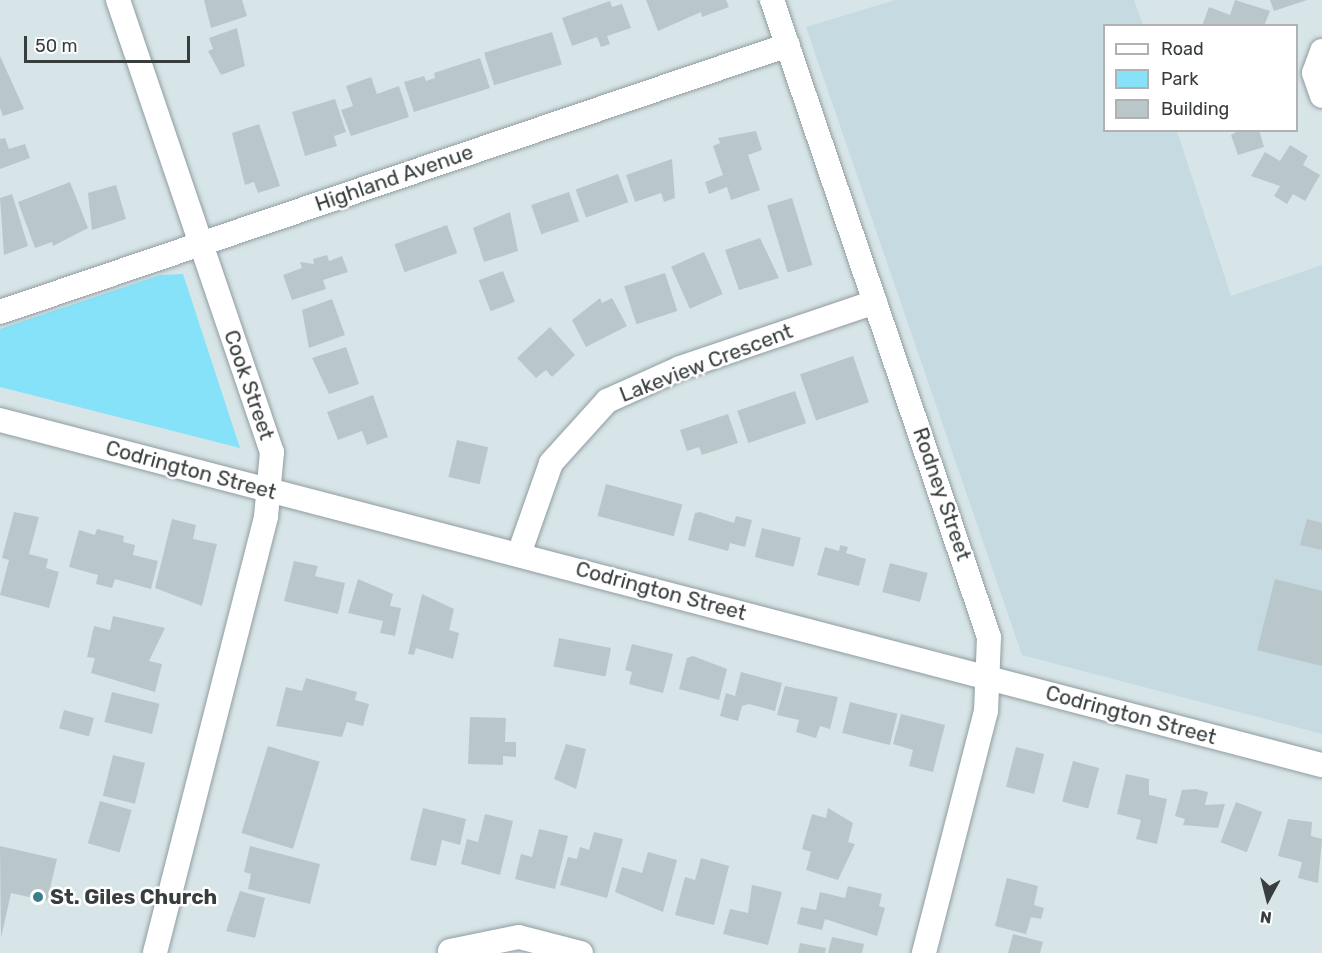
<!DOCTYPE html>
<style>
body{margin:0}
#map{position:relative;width:1322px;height:953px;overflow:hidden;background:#d7e5e8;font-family:Rubik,sans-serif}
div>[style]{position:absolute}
.built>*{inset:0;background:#c5dbe1}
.green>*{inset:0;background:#86e2f8}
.building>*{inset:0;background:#b9c7ca;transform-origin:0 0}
.roads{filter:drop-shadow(0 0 2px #909ca0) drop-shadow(0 0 2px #909ca0)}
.minor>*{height:24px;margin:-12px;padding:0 12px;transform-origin:12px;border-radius:12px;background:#fff}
.dots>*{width:16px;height:16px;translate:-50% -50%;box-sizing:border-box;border:3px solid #fff;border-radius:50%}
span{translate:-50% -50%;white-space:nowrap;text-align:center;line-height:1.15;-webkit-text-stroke:5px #fff;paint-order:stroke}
.street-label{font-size:21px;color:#383d3e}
.poi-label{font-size:21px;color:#383d3e;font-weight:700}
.left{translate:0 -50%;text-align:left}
.legend{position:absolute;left:1103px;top:24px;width:195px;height:108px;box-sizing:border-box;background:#fff;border:2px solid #afb1b2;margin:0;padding:8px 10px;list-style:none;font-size:18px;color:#383d3e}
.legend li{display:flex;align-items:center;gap:12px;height:30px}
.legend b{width:30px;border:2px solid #afb1b2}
.north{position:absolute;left:1238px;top:869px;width:60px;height:60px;-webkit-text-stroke:4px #fff;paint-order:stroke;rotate:187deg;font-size:16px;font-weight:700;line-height:24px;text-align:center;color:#383d3e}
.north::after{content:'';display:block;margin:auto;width:21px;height:27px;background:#383d3e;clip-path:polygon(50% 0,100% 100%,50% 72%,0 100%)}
.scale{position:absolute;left:24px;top:36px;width:166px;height:27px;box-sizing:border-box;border:3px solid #383d3e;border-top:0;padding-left:8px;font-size:18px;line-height:21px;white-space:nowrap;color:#383d3e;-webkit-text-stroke:4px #fff;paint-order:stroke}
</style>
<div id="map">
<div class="built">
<div style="clip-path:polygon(895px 0,1134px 0,1143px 25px,1104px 26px,1104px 130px,1177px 131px,1231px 296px,1322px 265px,1322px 734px,1022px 655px,806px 27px)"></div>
</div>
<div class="green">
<div style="clip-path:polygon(183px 274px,240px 448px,0 387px,0 329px,160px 275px)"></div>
</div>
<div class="building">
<div style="clip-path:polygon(204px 0,242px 0,247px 16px,211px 28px)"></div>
<div style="clip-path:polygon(646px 0,726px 0,729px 7px,702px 17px,701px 12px,658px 31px)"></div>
<div style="clip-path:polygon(1235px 0,1270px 11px,1264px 26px,1202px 26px,1209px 7px,1230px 15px)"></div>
<div style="clip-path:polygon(1270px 0,1307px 0,1274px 11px)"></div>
<div style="clip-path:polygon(610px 1px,612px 7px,622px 4px,631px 28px,607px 36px,610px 44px,601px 47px,597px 37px,572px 46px,562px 18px)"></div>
<div style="clip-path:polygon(237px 28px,245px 66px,221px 75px,208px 51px,213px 49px,209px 38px)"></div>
<div style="left:552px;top:32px;width:34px;height:71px;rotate:73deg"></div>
<div style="clip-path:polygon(0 56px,24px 109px,3px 116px,0 108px)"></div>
<div style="clip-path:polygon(480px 58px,490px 88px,414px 112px,404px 82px,424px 76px,426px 81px,435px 78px,434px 73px)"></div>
<div style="clip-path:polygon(371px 77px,377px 94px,399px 86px,409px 117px,351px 136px,341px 110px,353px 106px,346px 86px)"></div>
<div style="clip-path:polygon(335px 99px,346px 132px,334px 136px,337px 146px,305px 156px,292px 112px)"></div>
<div style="clip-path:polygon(259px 124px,280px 186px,258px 193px,254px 182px,245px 185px,232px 133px)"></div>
<div style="clip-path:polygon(1240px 130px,1259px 130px,1264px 147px,1238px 155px,1231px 135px)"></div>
<div style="clip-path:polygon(756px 131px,762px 150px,748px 155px,760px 190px,731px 200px,727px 187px,709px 194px,705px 182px,723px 175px,713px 146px,720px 143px,718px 138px)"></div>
<div style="clip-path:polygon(5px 138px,9px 149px,25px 144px,30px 158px,0 169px,0 139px)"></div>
<div style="clip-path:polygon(1290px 145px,1308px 156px,1303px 165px,1320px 175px,1305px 201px,1293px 194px,1287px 204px,1274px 196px,1280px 186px,1251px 176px,1265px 152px,1280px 161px)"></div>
<div style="clip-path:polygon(672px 159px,675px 198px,664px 202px,661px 193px,635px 202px,626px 175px)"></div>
<div style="left:618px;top:174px;width:30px;height:45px;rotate:70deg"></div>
<div style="clip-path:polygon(70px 182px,88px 228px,53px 246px,52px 242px,35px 248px,18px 202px)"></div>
<div style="clip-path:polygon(116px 185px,126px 219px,92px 230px,88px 193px)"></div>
<div style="left:569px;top:192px;width:31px;height:40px;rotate:71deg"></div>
<div style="clip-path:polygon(12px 194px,28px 246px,4px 255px,0 198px)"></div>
<div style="left:792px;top:198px;width:70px;height:26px;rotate:73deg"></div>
<div style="clip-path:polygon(510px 212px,518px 251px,484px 262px,473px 228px)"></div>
<div style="left:447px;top:225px;width:30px;height:56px;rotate:70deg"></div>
<div style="clip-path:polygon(760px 238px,779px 278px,739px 290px,725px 250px)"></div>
<div style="left:704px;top:252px;width:46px;height:36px;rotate:66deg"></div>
<div style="clip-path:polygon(327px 255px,329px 261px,342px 256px,348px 272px,323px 280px,326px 289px,292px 300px,283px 275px,302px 268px,300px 262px,314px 264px,313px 259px)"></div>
<div style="left:503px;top:271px;width:33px;height:26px;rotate:69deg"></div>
<div style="left:665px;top:273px;width:40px;height:43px;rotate:72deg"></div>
<div style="clip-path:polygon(600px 298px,602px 303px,612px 298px,627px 326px,586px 347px,572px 320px)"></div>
<div style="clip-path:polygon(332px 299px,345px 335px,309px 348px,302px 310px)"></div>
<div style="clip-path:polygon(550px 327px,575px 355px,552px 377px,546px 370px,536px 378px,517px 358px)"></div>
<div style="clip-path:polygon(346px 347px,359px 384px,329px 394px,312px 358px)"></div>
<div style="left:853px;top:356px;width:49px;height:56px;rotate:71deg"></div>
<div style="left:795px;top:391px;width:34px;height:61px;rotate:71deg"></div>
<div style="clip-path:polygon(373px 395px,388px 437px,367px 445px,362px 431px,338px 440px,327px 412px)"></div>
<div style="clip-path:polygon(728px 414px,738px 443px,702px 455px,699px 447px,687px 451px,680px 430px)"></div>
<div style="left:457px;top:440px;width:32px;height:38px;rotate:13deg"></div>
<div style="left:606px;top:484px;width:79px;height:33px;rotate:15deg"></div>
<div style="clip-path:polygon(14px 512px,39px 517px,29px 554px,48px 559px,46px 568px,59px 572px,49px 608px,0 595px,9px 560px,2px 558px)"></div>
<div style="clip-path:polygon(700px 512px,734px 523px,736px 516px,752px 520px,745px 547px,730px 543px,728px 551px,688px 540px,695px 513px)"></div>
<div style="clip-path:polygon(172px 519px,196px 525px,193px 539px,217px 544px,202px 606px,155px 588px)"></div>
<div style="clip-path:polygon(1307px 519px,1322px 523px,1322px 550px,1300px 545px)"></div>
<div style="left:762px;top:528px;width:40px;height:30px;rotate:14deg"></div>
<div style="clip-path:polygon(97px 529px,124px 536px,123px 542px,135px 545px,133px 555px,158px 561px,151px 589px,115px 579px,112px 588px,96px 584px,98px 575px,69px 567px,79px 530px,95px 535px)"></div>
<div style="clip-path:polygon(840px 545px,848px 547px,846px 553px,866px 559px,859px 586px,817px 575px,825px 547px,839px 551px)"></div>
<div style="clip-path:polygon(294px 561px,318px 566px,315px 576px,345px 583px,338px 614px,284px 601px)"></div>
<div style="left:890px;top:563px;width:39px;height:30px;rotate:15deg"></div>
<div style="clip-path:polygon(358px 579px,393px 594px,390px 606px,401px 608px,395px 636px,380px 633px,383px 621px,348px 613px)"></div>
<div style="clip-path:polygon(1275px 579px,1322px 591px,1322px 666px,1257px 650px)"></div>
<div style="clip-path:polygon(422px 594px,454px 609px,449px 630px,459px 633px,453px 659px,416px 648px,414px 655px,408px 654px)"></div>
<div style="clip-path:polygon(113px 616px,165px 628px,149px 661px,162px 664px,155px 692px,91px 673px,95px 658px,87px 657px,94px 626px,110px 630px)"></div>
<div style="left:559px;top:638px;width:53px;height:29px;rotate:11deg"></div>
<div style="clip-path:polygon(632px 644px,673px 654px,663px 693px,629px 684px,632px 672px,625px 670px)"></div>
<div style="clip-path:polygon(693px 656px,727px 669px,719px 700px,679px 689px,687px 658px)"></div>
<div style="clip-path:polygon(741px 672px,782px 683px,775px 711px,749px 704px,742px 706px,738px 721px,720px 716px,726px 693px,735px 696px)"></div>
<div style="clip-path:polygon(306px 678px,357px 692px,355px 700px,369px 704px,363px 726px,347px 722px,342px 737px,276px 726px,286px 687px,302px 691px)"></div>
<div style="clip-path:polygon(785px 686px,838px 697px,830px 729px,820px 726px,816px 738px,796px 732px,799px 720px,777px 715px)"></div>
<div style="left:112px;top:692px;width:49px;height:31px;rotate:14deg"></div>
<div style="left:850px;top:702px;width:49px;height:32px;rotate:14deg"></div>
<div style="left:64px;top:710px;width:31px;height:19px;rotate:15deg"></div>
<div style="clip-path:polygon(901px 714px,945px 725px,933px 772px,909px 766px,913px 750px,893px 744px)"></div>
<div style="clip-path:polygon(470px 717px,506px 718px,505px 742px,516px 742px,516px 757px,503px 756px,503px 765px,468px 764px)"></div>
<div style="clip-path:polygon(566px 744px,586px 749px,576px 789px,554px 779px)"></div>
<div style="left:268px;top:746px;width:54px;height:91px;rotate:17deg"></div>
<div style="left:1016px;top:747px;width:29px;height:41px;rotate:14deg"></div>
<div style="left:113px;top:755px;width:33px;height:42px;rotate:14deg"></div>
<div style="left:1073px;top:761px;width:27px;height:42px;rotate:15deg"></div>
<div style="clip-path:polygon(1126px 774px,1149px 779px,1149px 795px,1167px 799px,1157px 844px,1136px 839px,1141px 820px,1117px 814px)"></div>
<div style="clip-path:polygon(1196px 789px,1208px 792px,1205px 805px,1225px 804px,1218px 828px,1183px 825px,1185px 819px,1175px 816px,1182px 790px)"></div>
<div style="left:100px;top:801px;width:33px;height:44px;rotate:16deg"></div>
<div style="left:1236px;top:802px;width:28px;height:43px;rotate:21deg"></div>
<div style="clip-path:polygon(423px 808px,466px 819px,460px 845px,442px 840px,436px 866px,410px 860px)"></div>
<div style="clip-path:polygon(828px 808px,853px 823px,848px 842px,855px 844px,838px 880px,806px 870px,811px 852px,802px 849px,812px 814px,826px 818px)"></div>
<div style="clip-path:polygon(485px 814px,513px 821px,500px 875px,461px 864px,467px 839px,478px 842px)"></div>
<div style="clip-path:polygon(1288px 819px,1312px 822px,1311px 836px,1322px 839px,1318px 883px,1298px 878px,1302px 862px,1278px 856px)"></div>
<div style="clip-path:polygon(539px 829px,568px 836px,555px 889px,515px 879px,521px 854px,532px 857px)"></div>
<div style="clip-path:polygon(594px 832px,623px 839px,607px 898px,560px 885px,568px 857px,577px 859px,580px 847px,589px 850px)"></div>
<div style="clip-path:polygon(0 846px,57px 859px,47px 901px,11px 893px,1px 938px)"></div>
<div style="clip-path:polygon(250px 846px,320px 864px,310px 904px,248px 889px,251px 874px,244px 872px)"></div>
<div style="clip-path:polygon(648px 852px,677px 860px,663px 912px,615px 892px,622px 867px,642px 873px)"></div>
<div style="clip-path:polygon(701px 858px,729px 866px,714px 925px,675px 915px,685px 877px,695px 880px)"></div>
<div style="clip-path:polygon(1007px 878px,1038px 886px,1034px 905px,1044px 908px,1041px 919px,1031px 917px,1026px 934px,995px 926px)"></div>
<div style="clip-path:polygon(752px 885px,782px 892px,768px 945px,723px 934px,730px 909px,748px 913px)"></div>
<div style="clip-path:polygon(848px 886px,882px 894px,879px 906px,885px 908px,877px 936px,825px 919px,822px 930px,797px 924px,801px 907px,816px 910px,820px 892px,845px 898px)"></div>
<div style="clip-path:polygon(240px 891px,265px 898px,255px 938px,226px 931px)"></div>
<div style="clip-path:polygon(1013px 934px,1043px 942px,1040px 953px,1008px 953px)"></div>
<div style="clip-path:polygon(832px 937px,864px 944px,862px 953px,828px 953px)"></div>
<div style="clip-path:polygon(800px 943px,826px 948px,825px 953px,798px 953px)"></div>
</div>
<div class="roads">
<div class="minor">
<div style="left:118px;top:0;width:478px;rotate:71.2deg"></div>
<div style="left:272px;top:452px;width:65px;rotate:95.3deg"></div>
<div style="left:266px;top:517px;width:450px;rotate:104.3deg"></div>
<div style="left:772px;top:0;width:673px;rotate:71.19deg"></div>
<div style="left:989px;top:637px;width:74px;rotate:92.3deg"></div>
<div style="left:986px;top:711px;width:250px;rotate:104.4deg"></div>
<div style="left:1322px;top:51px;width:23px;rotate:110deg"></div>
<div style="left:1314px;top:73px;width:24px;rotate:71deg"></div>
<div style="left:0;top:312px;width:832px;rotate:-18.72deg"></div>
<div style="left:0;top:420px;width:1366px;rotate:14.63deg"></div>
<div style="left:519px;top:554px;width:96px;rotate:-70.6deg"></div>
<div style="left:551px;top:463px;width:84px;rotate:-47.9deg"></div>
<div style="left:607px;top:401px;width:80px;rotate:-24.3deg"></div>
<div style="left:680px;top:368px;width:206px;rotate:-18.7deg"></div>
<div style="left:450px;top:951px;width:70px;rotate:-11.5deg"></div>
<div style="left:519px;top:937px;width:64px;rotate:14.5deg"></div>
</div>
</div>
<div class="dots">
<div style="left:38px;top:897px;background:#3a7d8d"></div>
</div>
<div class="street-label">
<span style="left:394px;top:178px;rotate:-19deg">Highland Avenue</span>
<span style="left:706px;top:363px;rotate:-21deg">Lakeview Crescent</span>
<span style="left:249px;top:385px;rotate:71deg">Cook Street</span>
<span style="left:191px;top:470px;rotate:15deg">Codrington Street</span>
<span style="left:942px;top:494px;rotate:71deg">Rodney Street</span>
<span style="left:661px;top:591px;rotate:15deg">Codrington Street</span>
<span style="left:1131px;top:715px;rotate:15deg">Codrington Street</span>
</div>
<div class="poi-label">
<span class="left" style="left:50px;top:897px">St. Giles Church</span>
</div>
<ul class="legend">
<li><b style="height:8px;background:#fff"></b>Road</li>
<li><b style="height:16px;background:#86e2f8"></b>Park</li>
<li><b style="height:16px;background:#b9c7ca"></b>Building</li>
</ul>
<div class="north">N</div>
<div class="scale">50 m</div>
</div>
